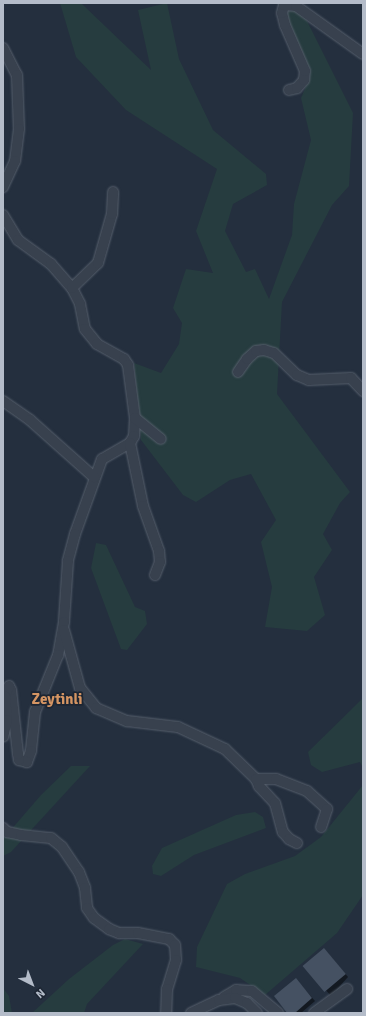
<!DOCTYPE html>
<style>
body{margin:0}
#map{position:relative;width:366px;height:1016px;overflow:hidden;background:#242f3e;font-family:Signika,sans-serif}
div>[style]{position:absolute}
.green>*{inset:0;background:#263c3f}
.shadow>*{inset:0;background:#0007}
.building>*{inset:0;background:#455162;transform-origin:0 0}
.roads{filter:drop-shadow(0 0 1px #565f6c) drop-shadow(0 0 1px #565f6c)}
.minor>*{height:10px;margin:-5px;padding:0 5px;transform-origin:5px;border-radius:5px;background:#38414e}
span{translate:-50% -50%;white-space:nowrap;text-align:center;line-height:1.15;-webkit-text-stroke:3.5px #1d2633;paint-order:stroke}
.district-label{font-size:15px;color:#d59563;font-weight:700}
.frame{position:absolute;inset:0;border:4px solid #b4bcc9;pointer-events:none}
.north{position:absolute;left:12px;top:964px;width:40px;height:40px;-webkit-text-stroke:3px #1d2633;paint-order:stroke;rotate:138deg;font-size:11px;font-weight:700;line-height:16px;text-align:center;color:#b4bcc9}
.north::after{content:'';display:block;margin:auto;width:14px;height:18px;background:#b4bcc9;clip-path:polygon(50% 0,100% 100%,50% 72%,0 100%)}
</style>
<div id="map">
<div class="green">
<div style="clip-path:polygon(60px 3px,82px 4px,151px 70px,138px 10px,167px 3px,179px 59px,213px 130px,266px 174px,267px 185px,233px 204px,225px 231px,246px 272px,255px 269px,269px 299px,292px 235px,294px 204px,311px 140px,301px 98px,310px 77px,277px 3px,298px 3px,353px 113px,349px 186px,332px 205px,282px 302px,277px 394px,350px 492px,340px 503px,323px 534px,332px 550px,314px 577px,325px 615px,307px 631px,265px 627px,272px 587px,261px 542px,276px 520px,251px 474px,230px 480px,196px 502px,183px 495px,141px 440px,134px 363px,161px 373px,179px 344px,182px 323px,173px 308px,186px 269px,213px 273px,196px 231px,217px 169px,126px 110px,76px 57px)"></div>
<div style="clip-path:polygon(96px 543px,106px 545px,135px 607px,145px 611px,147px 624px,127px 650px,121px 649px,91px 568px)"></div>
<div style="clip-path:polygon(363px 698px,363px 768px,360px 762px,322px 772px,311px 765px,308px 752px)"></div>
<div style="clip-path:polygon(71px 766px,90px 766px,11px 852px,3px 856px,3px 839px,41px 795px)"></div>
<div style="clip-path:polygon(363px 785px,363px 895px,337px 933px,265px 995px,240px 978px,196px 967px,197px 947px,227px 884px,245px 874px,295px 856px,321px 837px)"></div>
<div style="clip-path:polygon(255px 812px,263px 817px,266px 828px,194px 855px,161px 876px,153px 874px,152px 866px,162px 848px,236px 815px)"></div>
<div style="clip-path:polygon(125px 939px,143px 944px,87px 1004px,84px 1013px,32px 1013px,69px 979px,113px 945px)"></div>
<div style="clip-path:polygon(3px 988px,9px 996px,12px 1013px,3px 1013px)"></div>
</div>
<div class="shadow">
<div style="clip-path:polygon(327px 952px,348px 977px,331px 996px,306px 968px)"></div>
<div style="clip-path:polygon(299px 983px,315px 1001px,301px 1013px,288px 1013px)"></div>
</div>
<div class="building">
<div style="left:324px;top:948px;width:34px;height:28px;rotate:50deg"></div>
<div style="clip-path:polygon(296px 978px,312px 998px,295px 1013px,287px 1013px,274px 996px)"></div>
</div>
<div class="roads">
<div class="minor">
<div style="left:3px;top:48px;width:30px;rotate:63deg"></div>
<div style="left:17px;top:75px;width:54px;rotate:87.9deg"></div>
<div style="left:19px;top:129px;width:32px;rotate:97deg"></div>
<div style="left:15px;top:161px;width:29px;rotate:115deg"></div>
<div style="left:289px;top:90px;width:8px;rotate:-14deg"></div>
<div style="left:297px;top:88px;width:11px;rotate:-49deg"></div>
<div style="left:304px;top:80px;width:9px;rotate:-84deg"></div>
<div style="left:305px;top:71px;width:50px;rotate:-113.5deg"></div>
<div style="left:285px;top:25px;width:12px;rotate:-104deg"></div>
<div style="left:282px;top:13px;width:8px;rotate:-76deg"></div>
<div style="left:284px;top:5px;width:12px;rotate:5deg"></div>
<div style="left:296px;top:6px;width:82px;rotate:35.6deg"></div>
<div style="left:3px;top:215px;width:29px;rotate:59deg"></div>
<div style="left:18px;top:240px;width:41px;rotate:36deg"></div>
<div style="left:51px;top:264px;width:32px;rotate:49deg"></div>
<div style="left:72px;top:288px;width:18px;rotate:63deg"></div>
<div style="left:80px;top:304px;width:25px;rotate:79deg"></div>
<div style="left:85px;top:329px;width:19px;rotate:51deg"></div>
<div style="left:97px;top:344px;width:31px;rotate:29deg"></div>
<div style="left:124px;top:359px;width:7px;rotate:56deg"></div>
<div style="left:128px;top:365px;width:53px;rotate:82.5deg"></div>
<div style="left:135px;top:418px;width:18px;rotate:93deg"></div>
<div style="left:134px;top:436px;width:8px;rotate:120deg"></div>
<div style="left:130px;top:443px;width:32px;rotate:150deg"></div>
<div style="left:102px;top:459px;width:80px;rotate:109.8deg"></div>
<div style="left:75px;top:534px;width:28px;rotate:105deg"></div>
<div style="left:68px;top:561px;width:61px;rotate:93.8deg"></div>
<div style="left:64px;top:622px;width:34px;rotate:100deg"></div>
<div style="left:58px;top:655px;width:61px;rotate:112deg"></div>
<div style="left:35px;top:712px;width:39px;rotate:96deg"></div>
<div style="left:31px;top:751px;width:12px;rotate:110deg"></div>
<div style="left:27px;top:762px;width:8px;rotate:-166deg"></div>
<div style="left:19px;top:760px;width:6px;rotate:-99deg"></div>
<div style="left:18px;top:754px;width:64px;rotate:-96.2deg"></div>
<div style="left:11px;top:690px;width:4px;rotate:-117deg"></div>
<div style="left:9px;top:686px;width:11px;rotate:112deg"></div>
<div style="left:5px;top:696px;width:24px;rotate:85deg"></div>
<div style="left:7px;top:720px;width:17px;rotate:103deg"></div>
<div style="left:72px;top:288px;width:36px;rotate:-44deg"></div>
<div style="left:98px;top:263px;width:51px;rotate:-74.1deg"></div>
<div style="left:112px;top:214px;width:22px;rotate:-87deg"></div>
<div style="left:238px;top:372px;width:16px;rotate:-55deg"></div>
<div style="left:247px;top:359px;width:12px;rotate:-42deg"></div>
<div style="left:256px;top:351px;width:8px;rotate:-7deg"></div>
<div style="left:264px;top:350px;width:10px;rotate:17deg"></div>
<div style="left:274px;top:353px;width:32px;rotate:44deg"></div>
<div style="left:297px;top:375px;width:13px;rotate:23deg"></div>
<div style="left:309px;top:380px;width:42px;rotate:-2.7deg"></div>
<div style="left:351px;top:378px;width:18px;rotate:47deg"></div>
<div style="left:3px;top:401px;width:33px;rotate:35deg"></div>
<div style="left:30px;top:420px;width:86px;rotate:41.7deg"></div>
<div style="left:135px;top:418px;width:33px;rotate:39deg"></div>
<div style="left:130px;top:443px;width:64px;rotate:78.3deg"></div>
<div style="left:143px;top:506px;width:48px;rotate:70.4deg"></div>
<div style="left:159px;top:551px;width:11px;rotate:85deg"></div>
<div style="left:160px;top:562px;width:14px;rotate:111deg"></div>
<div style="left:64px;top:630px;width:60px;rotate:74.6deg"></div>
<div style="left:80px;top:688px;width:26px;rotate:51deg"></div>
<div style="left:96px;top:708px;width:34px;rotate:23deg"></div>
<div style="left:127px;top:721px;width:51px;rotate:6.7deg"></div>
<div style="left:178px;top:727px;width:52px;rotate:25.1deg"></div>
<div style="left:225px;top:749px;width:43px;rotate:44.1deg"></div>
<div style="left:256px;top:779px;width:8px;rotate:67deg"></div>
<div style="left:259px;top:786px;width:23px;rotate:47deg"></div>
<div style="left:275px;top:803px;width:30px;rotate:75deg"></div>
<div style="left:283px;top:832px;width:9px;rotate:49deg"></div>
<div style="left:289px;top:839px;width:9px;rotate:27deg"></div>
<div style="left:256px;top:779px;width:20px"></div>
<div style="left:276px;top:779px;width:33px;rotate:21deg"></div>
<div style="left:307px;top:791px;width:27px;rotate:42deg"></div>
<div style="left:327px;top:809px;width:19px;rotate:108deg"></div>
<div style="left:3px;top:828px;width:6px;rotate:45deg"></div>
<div style="left:7px;top:832px;width:14px;rotate:12deg"></div>
<div style="left:21px;top:835px;width:30px;rotate:6deg"></div>
<div style="left:51px;top:838px;width:14px;rotate:39deg"></div>
<div style="left:62px;top:847px;width:30px;rotate:56deg"></div>
<div style="left:79px;top:872px;width:17px;rotate:69deg"></div>
<div style="left:85px;top:888px;width:20px;rotate:84deg"></div>
<div style="left:87px;top:908px;width:12px;rotate:55deg"></div>
<div style="left:94px;top:918px;width:19px;rotate:36deg"></div>
<div style="left:109px;top:929px;width:11px;rotate:22deg"></div>
<div style="left:119px;top:933px;width:19px"></div>
<div style="left:138px;top:933px;width:32px;rotate:11deg"></div>
<div style="left:169px;top:939px;width:8px;rotate:45deg"></div>
<div style="left:175px;top:945px;width:15px;rotate:86deg"></div>
<div style="left:176px;top:960px;width:30px;rotate:107deg"></div>
<div style="left:167px;top:989px;width:24px;rotate:92deg"></div>
<div style="left:224px;top:997px;width:14px;rotate:-30deg"></div>
<div style="left:236px;top:990px;width:16px;rotate:4deg"></div>
<div style="left:252px;top:991px;width:34px;rotate:40deg"></div>
<div style="left:191px;top:1013px;width:31px;rotate:-25deg"></div>
<div style="left:219px;top:1000px;width:16px;rotate:-7deg"></div>
<div style="left:235px;top:998px;width:13px;rotate:23deg"></div>
<div style="left:247px;top:1003px;width:14px;rotate:45deg"></div>
<div style="left:314px;top:1013px;width:41px;rotate:-36deg"></div>
</div>
</div>
<div class="district-label">
<span style="left:57px;top:700px">Zeytinli</span>
</div>
<div class="frame"></div>
<div class="north">N</div>
</div>
